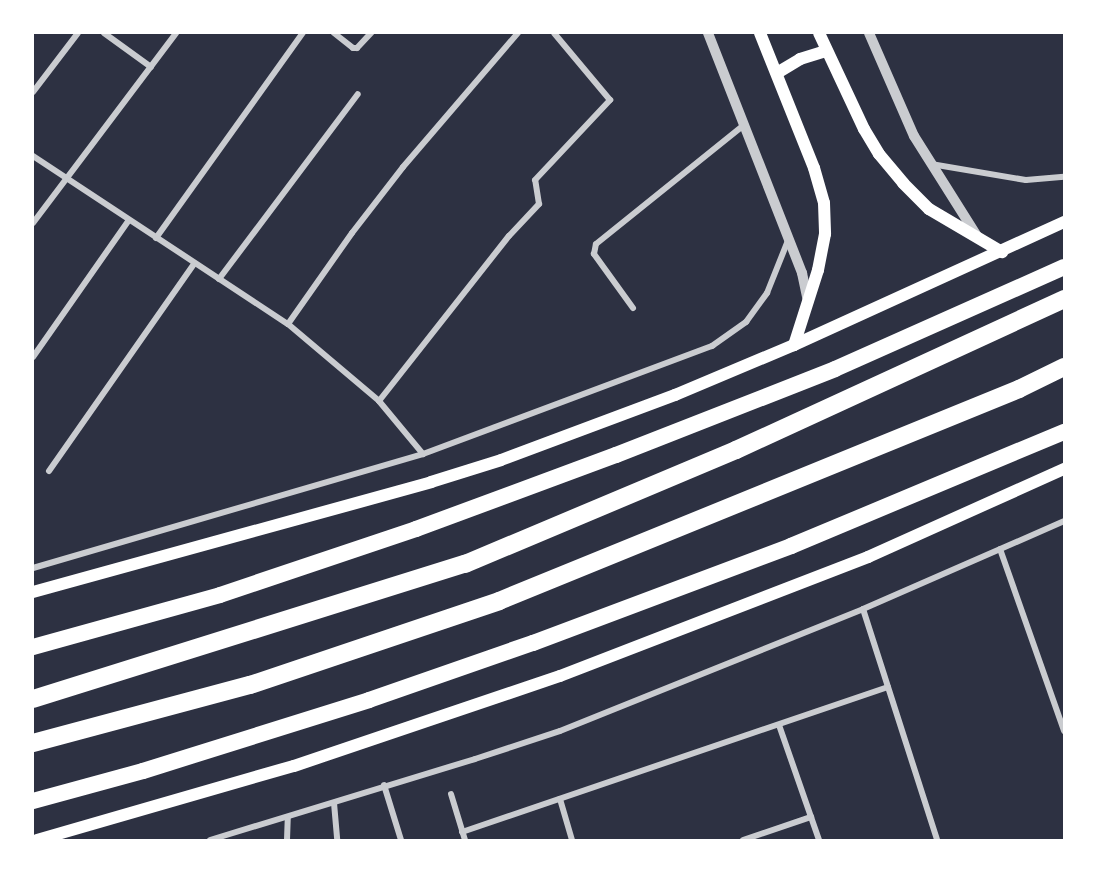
<!DOCTYPE html>
<style>
body{margin:0}
#map{position:relative;width:1097px;height:873px;overflow:hidden;background:#2d3142;font-family:Manrope,sans-serif}
div>[style]{position:absolute}
.minor>*{height:6px;margin:-3px;padding:0 3px;transform-origin:3px;border-radius:3px;background:#caccd0}
.tertiary>*{height:10px;margin:-5px;padding:0 5px;transform-origin:5px;border-radius:5px;background:#caccd0}
.secondary>*{height:12px;margin:-6px;padding:0 6px;transform-origin:6px;border-radius:6px;background:#fff}
.trunk>*{height:16px;margin:-8px;padding:0 8px;transform-origin:8px;border-radius:8px;background:#fff}
.motorway>*{height:18px;margin:-9px;padding:0 9px;transform-origin:9px;border-radius:9px;background:#fff}
span{translate:-50% -50%;white-space:nowrap;text-align:center;line-height:1.15;-webkit-text-stroke:5px #fff;paint-order:stroke}
.frame{position:absolute;inset:0;border:34px solid #fff;pointer-events:none}
</style>
<div id="map">
<div class="minor">
<div style="left:104px;top:33px;width:58px;rotate:35.9deg"></div>
<div style="left:334px;top:33px;width:24px;rotate:38deg"></div>
<div style="left:353px;top:48px;width:4px"></div>
<div style="left:357px;top:48px;width:21px;rotate:-47deg"></div>
<div style="left:33px;top:92px;width:74px;rotate:-52.7deg"></div>
<div style="left:33px;top:156px;width:305px;rotate:33.4deg"></div>
<div style="left:288px;top:324px;width:119px;rotate:40.2deg"></div>
<div style="left:379px;top:401px;width:69px;rotate:50.3deg"></div>
<div style="left:931px;top:164px;width:96px;rotate:9.6deg"></div>
<div style="left:1026px;top:180px;width:38px;rotate:-5deg"></div>
<div style="left:33px;top:223px;width:238px;rotate:-53deg"></div>
<div style="left:156px;top:238px;width:252px;rotate:-54.4deg"></div>
<div style="left:219px;top:279px;width:231px;rotate:-53.1deg"></div>
<div style="left:633px;top:308px;width:67px;rotate:-125.8deg"></div>
<div style="left:594px;top:254px;width:10px;rotate:-79deg"></div>
<div style="left:596px;top:244px;width:190px;rotate:-38.8deg"></div>
<div style="left:288px;top:324px;width:111px;rotate:-54.9deg"></div>
<div style="left:352px;top:233px;width:83px;rotate:-52.3deg"></div>
<div style="left:403px;top:167px;width:177px;rotate:-49.4deg"></div>
<div style="left:33px;top:357px;width:167px;rotate:-55deg"></div>
<div style="left:379px;top:401px;width:210px;rotate:-51.8deg"></div>
<div style="left:509px;top:236px;width:44px;rotate:-46.8deg"></div>
<div style="left:539px;top:204px;width:24px;rotate:-99deg"></div>
<div style="left:535px;top:180px;width:110px;rotate:-46.8deg"></div>
<div style="left:610px;top:100px;width:87px;rotate:-129.9deg"></div>
<div style="left:49px;top:471px;width:253px;rotate:-55deg"></div>
<div style="left:1000px;top:549px;width:193px;rotate:70.6deg"></div>
<div style="left:33px;top:568px;width:406px;rotate:-16.3deg"></div>
<div style="left:423px;top:454px;width:309px;rotate:-20.5deg"></div>
<div style="left:712px;top:346px;width:42px;rotate:-35.2deg"></div>
<div style="left:746px;top:322px;width:36px;rotate:-54deg"></div>
<div style="left:767px;top:293px;width:59px;rotate:-68.2deg"></div>
<div style="left:863px;top:609px;width:243px;rotate:72.2deg"></div>
<div style="left:779px;top:725px;width:122px;rotate:70.8deg"></div>
<div style="left:384px;top:785px;width:58px;rotate:72.8deg"></div>
<div style="left:451px;top:794px;width:48px;rotate:73.1deg"></div>
<div style="left:560px;top:799px;width:43px;rotate:73.7deg"></div>
<div style="left:334px;top:803px;width:37px;rotate:85deg"></div>
<div style="left:462px;top:832px;width:450px;rotate:-18.8deg"></div>
<div style="left:210px;top:840px;width:277px;rotate:-17deg"></div>
<div style="left:475px;top:759px;width:89px;rotate:-18.2deg"></div>
<div style="left:560px;top:731px;width:327px;rotate:-21.9deg"></div>
<div style="left:863px;top:609px;width:219px;rotate:-23.6deg"></div>
<div style="left:287px;top:840px;width:23px;rotate:-88deg"></div>
<div style="left:743px;top:840px;width:72px;rotate:-18.7deg"></div>
</div>
<div class="tertiary">
<div style="left:708px;top:33px;width:258px;rotate:68.6deg"></div>
<div style="left:802px;top:273px;width:30px;rotate:78deg"></div>
<div style="left:869px;top:33px;width:112px;rotate:66.4deg"></div>
<div style="left:914px;top:136px;width:118px;rotate:57.8deg"></div>
</div>
<div class="secondary">
<div style="left:760px;top:33px;width:145px;rotate:68.2deg"></div>
<div style="left:814px;top:168px;width:36px;rotate:74deg"></div>
<div style="left:824px;top:203px;width:31px;rotate:88deg"></div>
<div style="left:825px;top:234px;width:37px;rotate:101deg"></div>
<div style="left:818px;top:270px;width:79px;rotate:107.7deg"></div>
<div style="left:819px;top:33px;width:106px;rotate:64.9deg"></div>
<div style="left:864px;top:129px;width:29px;rotate:59deg"></div>
<div style="left:879px;top:154px;width:38px;rotate:50deg"></div>
<div style="left:903px;top:183px;width:37px;rotate:45deg"></div>
<div style="left:929px;top:209px;width:85px;rotate:30.5deg"></div>
<div style="left:777px;top:73px;width:27px;rotate:-31deg"></div>
<div style="left:800px;top:59px;width:27px;rotate:-17deg"></div>
<div style="left:33px;top:592px;width:413px;rotate:-15.4deg"></div>
<div style="left:431px;top:482px;width:73px;rotate:-17.4deg"></div>
<div style="left:501px;top:460px;width:186px;rotate:-20.5deg"></div>
<div style="left:675px;top:395px;width:129px;rotate:-22.8deg"></div>
<div style="left:794px;top:345px;width:297px;rotate:-24.5deg"></div>
<div style="left:37px;top:840px;width:267px;rotate:-16.1deg"></div>
<div style="left:294px;top:766px;width:281px;rotate:-18.7deg"></div>
<div style="left:560px;top:676px;width:330px;rotate:-21.1deg"></div>
<div style="left:868px;top:557px;width:215px;rotate:-24.2deg"></div>
</div>
<div class="trunk">
<div style="left:33px;top:647px;width:194px;rotate:-15.5deg"></div>
<div style="left:220px;top:595px;width:207px;rotate:-18.6deg"></div>
<div style="left:416px;top:529px;width:213px;rotate:-20.3deg"></div>
<div style="left:616px;top:455px;width:235px;rotate:-21.4deg"></div>
<div style="left:835px;top:369px;width:251px;rotate:-24deg"></div>
<div style="left:33px;top:801px;width:114px;rotate:-15.3deg"></div>
<div style="left:143px;top:771px;width:237px;rotate:-17.4deg"></div>
<div style="left:369px;top:700px;width:174px;rotate:-19.2deg"></div>
<div style="left:533px;top:643px;width:276px;rotate:-20.6deg"></div>
<div style="left:791px;top:546px;width:296px;rotate:-22.7deg"></div>
</div>
<div class="motorway">
<div style="left:33px;top:699px;width:453px;rotate:-17.4deg"></div>
<div style="left:465px;top:564px;width:294px;rotate:-22.8deg"></div>
<div style="left:736px;top:450px;width:361px;rotate:-24.7deg"></div>
<div style="left:33px;top:743px;width:225px;rotate:-15deg"></div>
<div style="left:250px;top:685px;width:263px;rotate:-18.6deg"></div>
<div style="left:499px;top:601px;width:562px;rotate:-22.18deg"></div>
<div style="left:1019px;top:389px;width:50px;rotate:-26.1deg"></div>
</div>
<div class="frame"></div>
</div>
